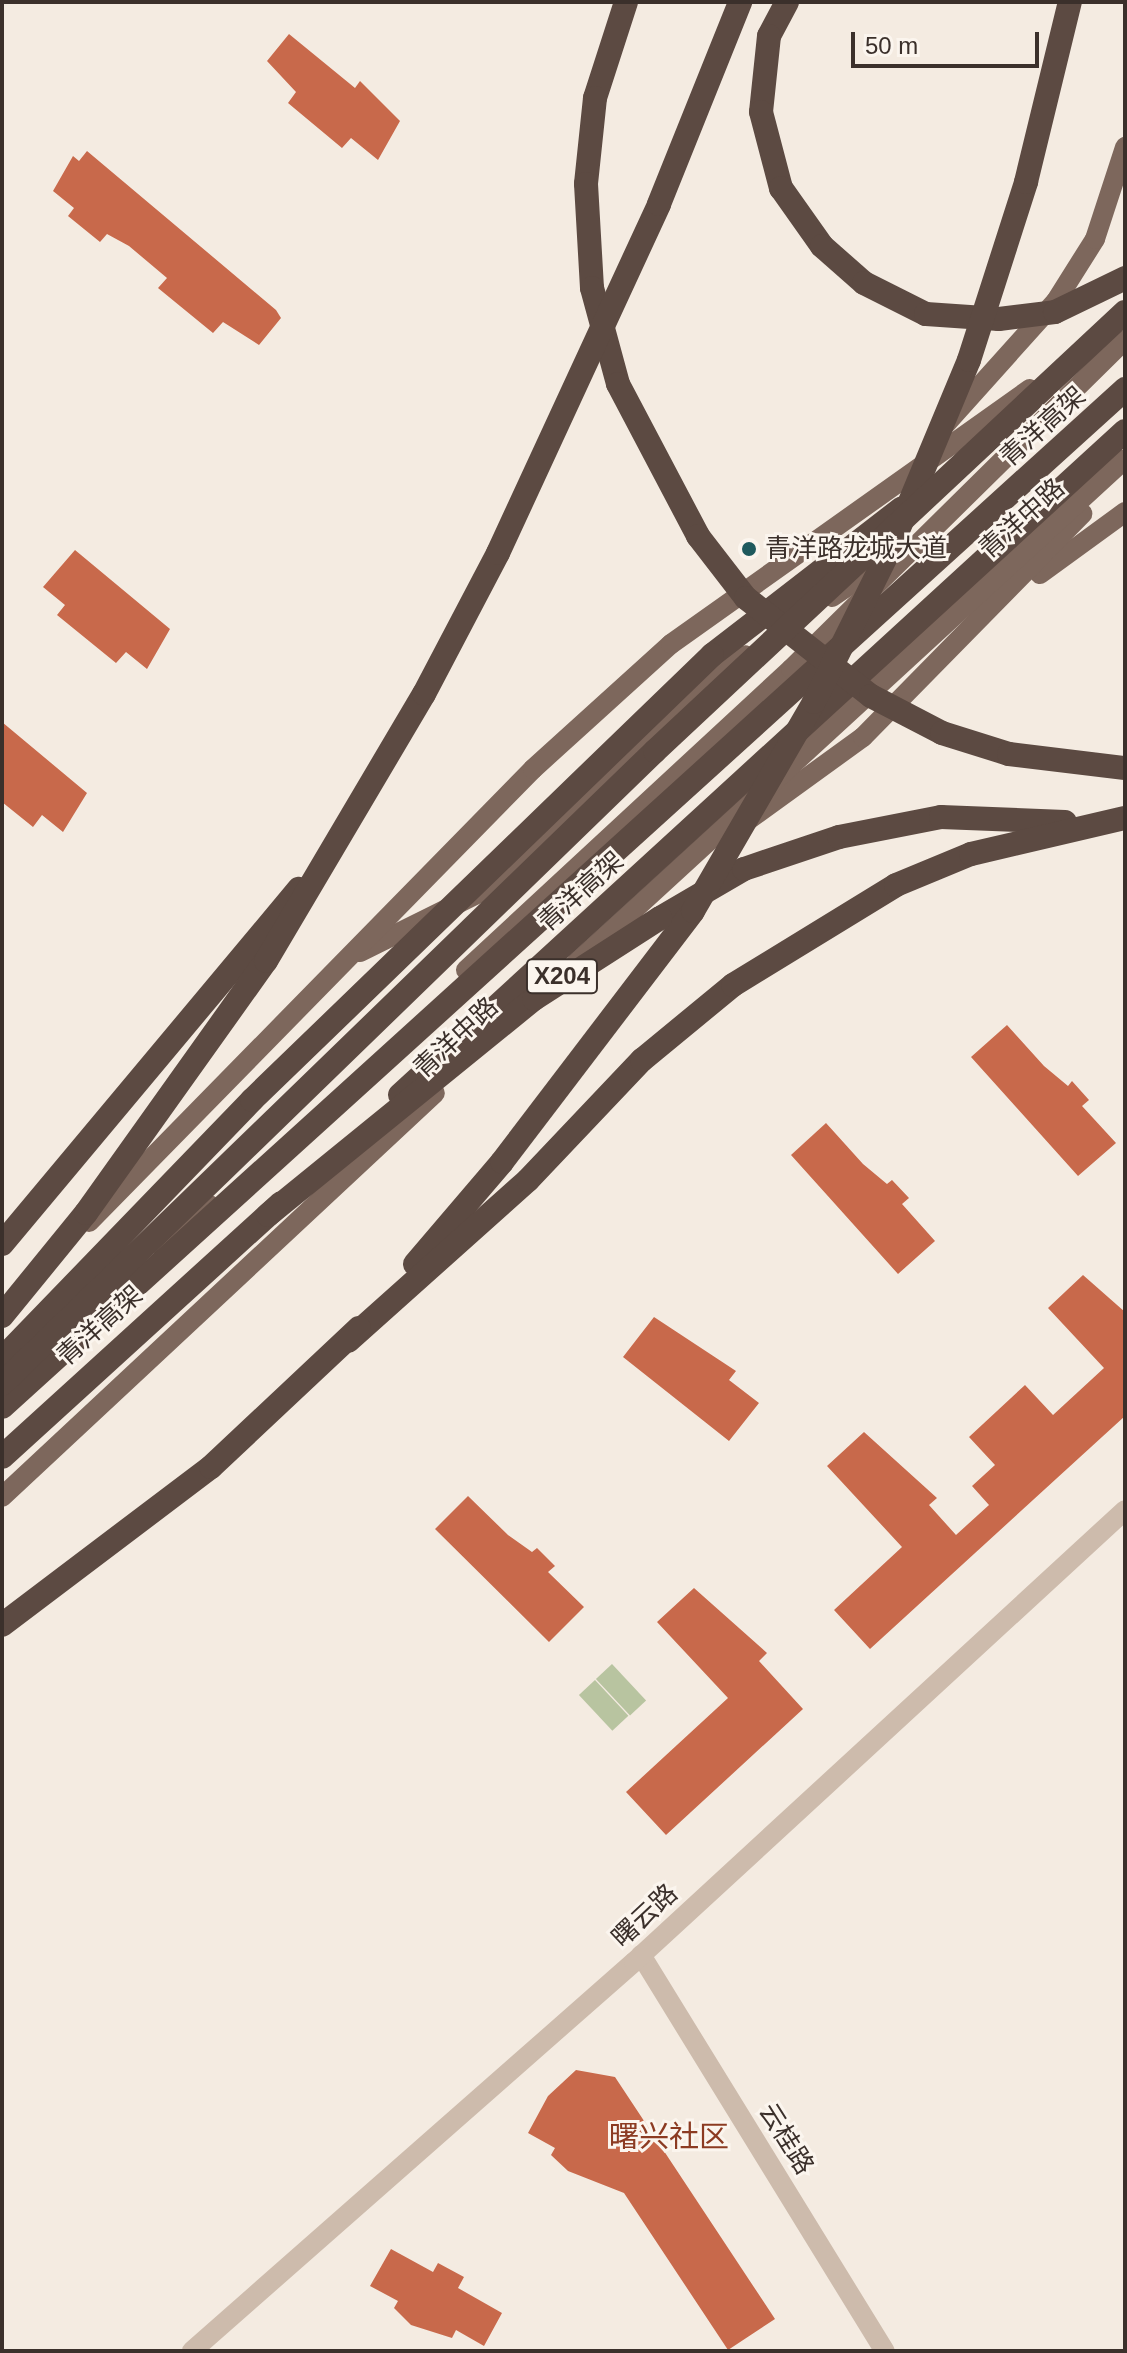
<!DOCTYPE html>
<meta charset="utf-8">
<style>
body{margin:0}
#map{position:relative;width:1127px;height:2353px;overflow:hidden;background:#f4ebe1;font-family:Helvetica,"Noto Sans SC",sans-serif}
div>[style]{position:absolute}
.green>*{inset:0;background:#b8c4a0;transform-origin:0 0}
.building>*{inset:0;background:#c8694b}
.minor>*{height:20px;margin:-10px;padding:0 10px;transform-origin:10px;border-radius:10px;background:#cdbbac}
.major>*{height:20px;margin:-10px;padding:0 10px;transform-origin:10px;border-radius:10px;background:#7d675c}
.highway>*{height:24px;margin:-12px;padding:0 12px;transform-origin:12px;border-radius:12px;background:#5c4a42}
.highway-bridge>*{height:24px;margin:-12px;padding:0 12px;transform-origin:12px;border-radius:12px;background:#5c4a42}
.dots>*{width:22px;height:22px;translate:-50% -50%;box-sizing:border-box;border:4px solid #fbf5ee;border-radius:50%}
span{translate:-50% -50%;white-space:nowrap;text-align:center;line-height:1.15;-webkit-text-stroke:6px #fbf5ee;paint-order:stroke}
.shield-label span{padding:2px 6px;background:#fbf5ee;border:2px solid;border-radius:6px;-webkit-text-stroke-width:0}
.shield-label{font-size:24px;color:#3b302b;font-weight:700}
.street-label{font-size:26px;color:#3b302b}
.poi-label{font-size:26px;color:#3b302b}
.left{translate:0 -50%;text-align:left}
.quarter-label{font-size:30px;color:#8c3b22}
.frame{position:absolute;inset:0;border:4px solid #3b302b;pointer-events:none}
.scale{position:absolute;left:851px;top:32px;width:188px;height:36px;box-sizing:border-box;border:4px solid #3b302b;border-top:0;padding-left:10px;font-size:24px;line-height:28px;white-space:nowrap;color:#3b302b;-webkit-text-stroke:6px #fbf5ee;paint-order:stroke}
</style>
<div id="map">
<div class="green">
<div style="left:612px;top:1664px;width:50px;height:22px;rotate:47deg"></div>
<div style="left:595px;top:1680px;width:49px;height:22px;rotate:47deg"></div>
</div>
<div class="building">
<div style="clip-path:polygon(289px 34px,355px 88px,360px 81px,400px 121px,378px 160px,351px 138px,342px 148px,288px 103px,296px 92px,267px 61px)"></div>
<div style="clip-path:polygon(87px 151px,276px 310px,281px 318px,259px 345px,223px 322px,213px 333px,158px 288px,167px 278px,129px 246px,107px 234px,100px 242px,68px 216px,74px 208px,53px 191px,73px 156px,79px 161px)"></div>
<div style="clip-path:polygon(75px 550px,170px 629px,147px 669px,126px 652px,116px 663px,57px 615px,65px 605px,43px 587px)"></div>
<div style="clip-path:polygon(2px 722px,87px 793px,63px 832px,42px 815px,33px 827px,2px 802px)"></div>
<div style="clip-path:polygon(1007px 1025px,1044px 1066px,1068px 1086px,1072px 1081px,1089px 1100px,1082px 1106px,1116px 1143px,1078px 1176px,971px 1057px)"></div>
<div style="clip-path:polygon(826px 1123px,863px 1164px,887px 1184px,892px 1180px,909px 1198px,902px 1204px,935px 1241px,898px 1274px,791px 1155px)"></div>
<div style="clip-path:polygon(1083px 1275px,1125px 1312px,1125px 1416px,870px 1649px,834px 1610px,902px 1547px,827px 1466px,864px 1432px,937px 1498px,929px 1505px,956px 1535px,989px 1505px,972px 1486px,995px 1465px,969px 1437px,1025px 1385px,1053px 1415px,1104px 1368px,1048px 1308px)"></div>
<div style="clip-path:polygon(654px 1317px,736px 1371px,729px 1380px,759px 1403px,729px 1441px,623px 1357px)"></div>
<div style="clip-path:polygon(468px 1496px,508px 1535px,532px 1552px,537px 1548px,555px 1566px,548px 1572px,584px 1607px,549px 1642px,435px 1529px)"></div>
<div style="clip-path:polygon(694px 1588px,767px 1653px,759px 1661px,803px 1709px,666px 1835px,626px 1792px,728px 1698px,657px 1622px)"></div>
<div style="clip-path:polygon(576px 2070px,615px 2077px,775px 2319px,728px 2350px,624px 2193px,568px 2171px,551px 2155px,555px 2148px,528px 2133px,548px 2096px)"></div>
<div style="clip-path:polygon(391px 2249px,433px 2272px,438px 2263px,464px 2277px,458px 2288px,502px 2313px,484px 2346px,456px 2330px,452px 2338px,411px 2325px,394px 2308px,398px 2301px,370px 2286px)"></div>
</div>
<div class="minor">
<div style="left:641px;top:1955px;width:465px;rotate:58.4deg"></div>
<div style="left:192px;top:2351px;width:589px;rotate:-41.35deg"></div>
<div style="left:634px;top:1962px;width:667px;rotate:-42.63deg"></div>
</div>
<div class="major">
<div style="left:943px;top:427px;width:169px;rotate:-48.1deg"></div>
<div style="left:1056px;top:301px;width:73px;rotate:-57.8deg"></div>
<div style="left:1095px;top:239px;width:97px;rotate:-71.9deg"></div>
<div style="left:1040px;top:574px;width:105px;rotate:-36.1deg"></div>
<div style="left:832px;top:597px;width:64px;rotate:-34.2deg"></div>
<div style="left:747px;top:821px;width:143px;rotate:-35.9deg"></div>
<div style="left:863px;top:737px;width:313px;rotate:-45.5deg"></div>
<div style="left:360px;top:952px;width:148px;rotate:-26.4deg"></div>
<div style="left:493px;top:886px;width:283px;rotate:-44.1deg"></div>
<div style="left:696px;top:689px;width:60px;rotate:-34.2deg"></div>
<div style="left:576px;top:963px;width:745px;rotate:-42.55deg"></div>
<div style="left:466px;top:970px;width:443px;rotate:-42.8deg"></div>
<div style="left:791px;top:669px;width:469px;rotate:-44.6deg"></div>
<div style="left:89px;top:1222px;width:634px;rotate:-45.57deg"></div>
<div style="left:533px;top:769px;width:186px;rotate:-42.2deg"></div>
<div style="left:671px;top:644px;width:440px;rotate:-35.4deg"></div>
<div style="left:159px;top:1244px;width:64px;rotate:-37.4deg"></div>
<div style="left:2px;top:1497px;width:592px;rotate:-43.02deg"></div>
</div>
<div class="highway">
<div style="left:712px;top:655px;width:240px;rotate:-37.7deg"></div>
<div style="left:660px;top:918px;width:97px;rotate:-30.3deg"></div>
<div style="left:744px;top:869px;width:100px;rotate:-18.6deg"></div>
<div style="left:839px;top:837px;width:104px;rotate:-11.1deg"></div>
<div style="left:941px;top:817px;width:124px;rotate:2.3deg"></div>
<div style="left:400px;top:1095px;width:983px;rotate:-42.49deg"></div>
<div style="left:2px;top:1244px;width:463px;rotate:-50.1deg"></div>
<div style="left:415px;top:1264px;width:134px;rotate:-49.5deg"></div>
<div style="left:348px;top:1341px;width:241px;rotate:-41.8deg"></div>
<div style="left:528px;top:1180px;width:166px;rotate:-46.5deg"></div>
<div style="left:642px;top:1060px;width:118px;rotate:-39.5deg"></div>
<div style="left:733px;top:985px;width:191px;rotate:-31.5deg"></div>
<div style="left:896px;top:885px;width:81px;rotate:-22.5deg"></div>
<div style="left:971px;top:854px;width:158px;rotate:-13.2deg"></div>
<div style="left:2px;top:1359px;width:360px;rotate:-46deg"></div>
<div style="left:2px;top:1407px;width:1516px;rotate:-42.19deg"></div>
<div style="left:2px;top:1457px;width:377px;rotate:-42.3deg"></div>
<div style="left:2px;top:1625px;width:262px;rotate:-37.1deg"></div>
<div style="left:211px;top:1467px;width:203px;rotate:-43.2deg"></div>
</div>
<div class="highway-bridge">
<div style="left:626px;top:2px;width:101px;rotate:107.9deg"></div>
<div style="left:595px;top:98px;width:86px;rotate:96deg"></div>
<div style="left:586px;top:184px;width:104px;rotate:86.7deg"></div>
<div style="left:592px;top:288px;width:99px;rotate:74.8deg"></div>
<div style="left:618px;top:384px;width:172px;rotate:62.2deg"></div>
<div style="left:698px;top:536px;width:78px;rotate:52.3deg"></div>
<div style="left:746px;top:598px;width:159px;rotate:38.1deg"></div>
<div style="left:871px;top:696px;width:80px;rotate:27.5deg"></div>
<div style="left:942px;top:733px;width:70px;rotate:17.4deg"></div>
<div style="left:1009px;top:754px;width:117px;rotate:6.9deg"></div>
<div style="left:787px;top:2px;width:38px;rotate:118deg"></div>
<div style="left:769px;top:36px;width:76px;rotate:96deg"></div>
<div style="left:761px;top:112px;width:79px;rotate:75.3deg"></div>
<div style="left:781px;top:188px;width:71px;rotate:54.7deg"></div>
<div style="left:822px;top:246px;width:56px;rotate:41.4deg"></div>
<div style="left:864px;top:283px;width:69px;rotate:26.6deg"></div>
<div style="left:926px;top:314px;width:73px;rotate:3.9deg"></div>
<div style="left:999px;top:319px;width:56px;rotate:-7.1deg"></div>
<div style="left:1055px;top:312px;width:78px;rotate:-25.9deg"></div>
<div style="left:252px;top:1100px;width:640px;rotate:-44.05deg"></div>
<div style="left:502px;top:1162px;width:315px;rotate:-52.7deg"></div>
<div style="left:693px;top:911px;width:241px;rotate:-59.9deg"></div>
<div style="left:814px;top:702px;width:175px;rotate:-63.6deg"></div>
<div style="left:892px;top:545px;width:200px;rotate:-67.4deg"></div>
<div style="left:969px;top:360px;width:187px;rotate:-72.2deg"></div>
<div style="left:1026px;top:182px;width:185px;rotate:-76.3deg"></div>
<div style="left:268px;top:1215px;width:343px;rotate:-39.1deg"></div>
<div style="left:534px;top:999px;width:150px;rotate:-32.7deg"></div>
<div style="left:2px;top:1316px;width:133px;rotate:-50.8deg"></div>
<div style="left:86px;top:1213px;width:310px;rotate:-54.5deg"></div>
<div style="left:266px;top:961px;width:310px;rotate:-59.4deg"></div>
<div style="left:424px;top:694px;width:159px;rotate:-62.3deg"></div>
<div style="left:498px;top:553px;width:384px;rotate:-65.2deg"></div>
<div style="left:659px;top:204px;width:218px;rotate:-68.1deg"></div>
<div style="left:2px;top:1384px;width:909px;rotate:-44.11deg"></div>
<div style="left:655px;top:751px;width:643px;rotate:-43.05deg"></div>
</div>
<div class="dots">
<div style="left:749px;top:549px;background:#1f5a5e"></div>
</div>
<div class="shield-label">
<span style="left:562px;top:976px">X204</span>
</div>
<div class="street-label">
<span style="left:1043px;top:427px;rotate:-42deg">青洋高架</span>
<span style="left:1022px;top:519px;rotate:-42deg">青洋中路</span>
<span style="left:581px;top:892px;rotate:-42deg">青洋高架</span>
<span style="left:456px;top:1038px;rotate:-43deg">青洋中路</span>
<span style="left:100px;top:1326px;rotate:-42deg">青洋高架</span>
<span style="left:645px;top:1916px;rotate:-43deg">曙云路</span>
<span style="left:786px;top:2139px;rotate:58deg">云桂路</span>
</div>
<div class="poi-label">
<span class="left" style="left:765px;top:549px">青洋路龙城大道</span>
</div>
<div class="quarter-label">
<span style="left:669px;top:2137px">曙兴社区</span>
</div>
<div class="frame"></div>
<div class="scale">50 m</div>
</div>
